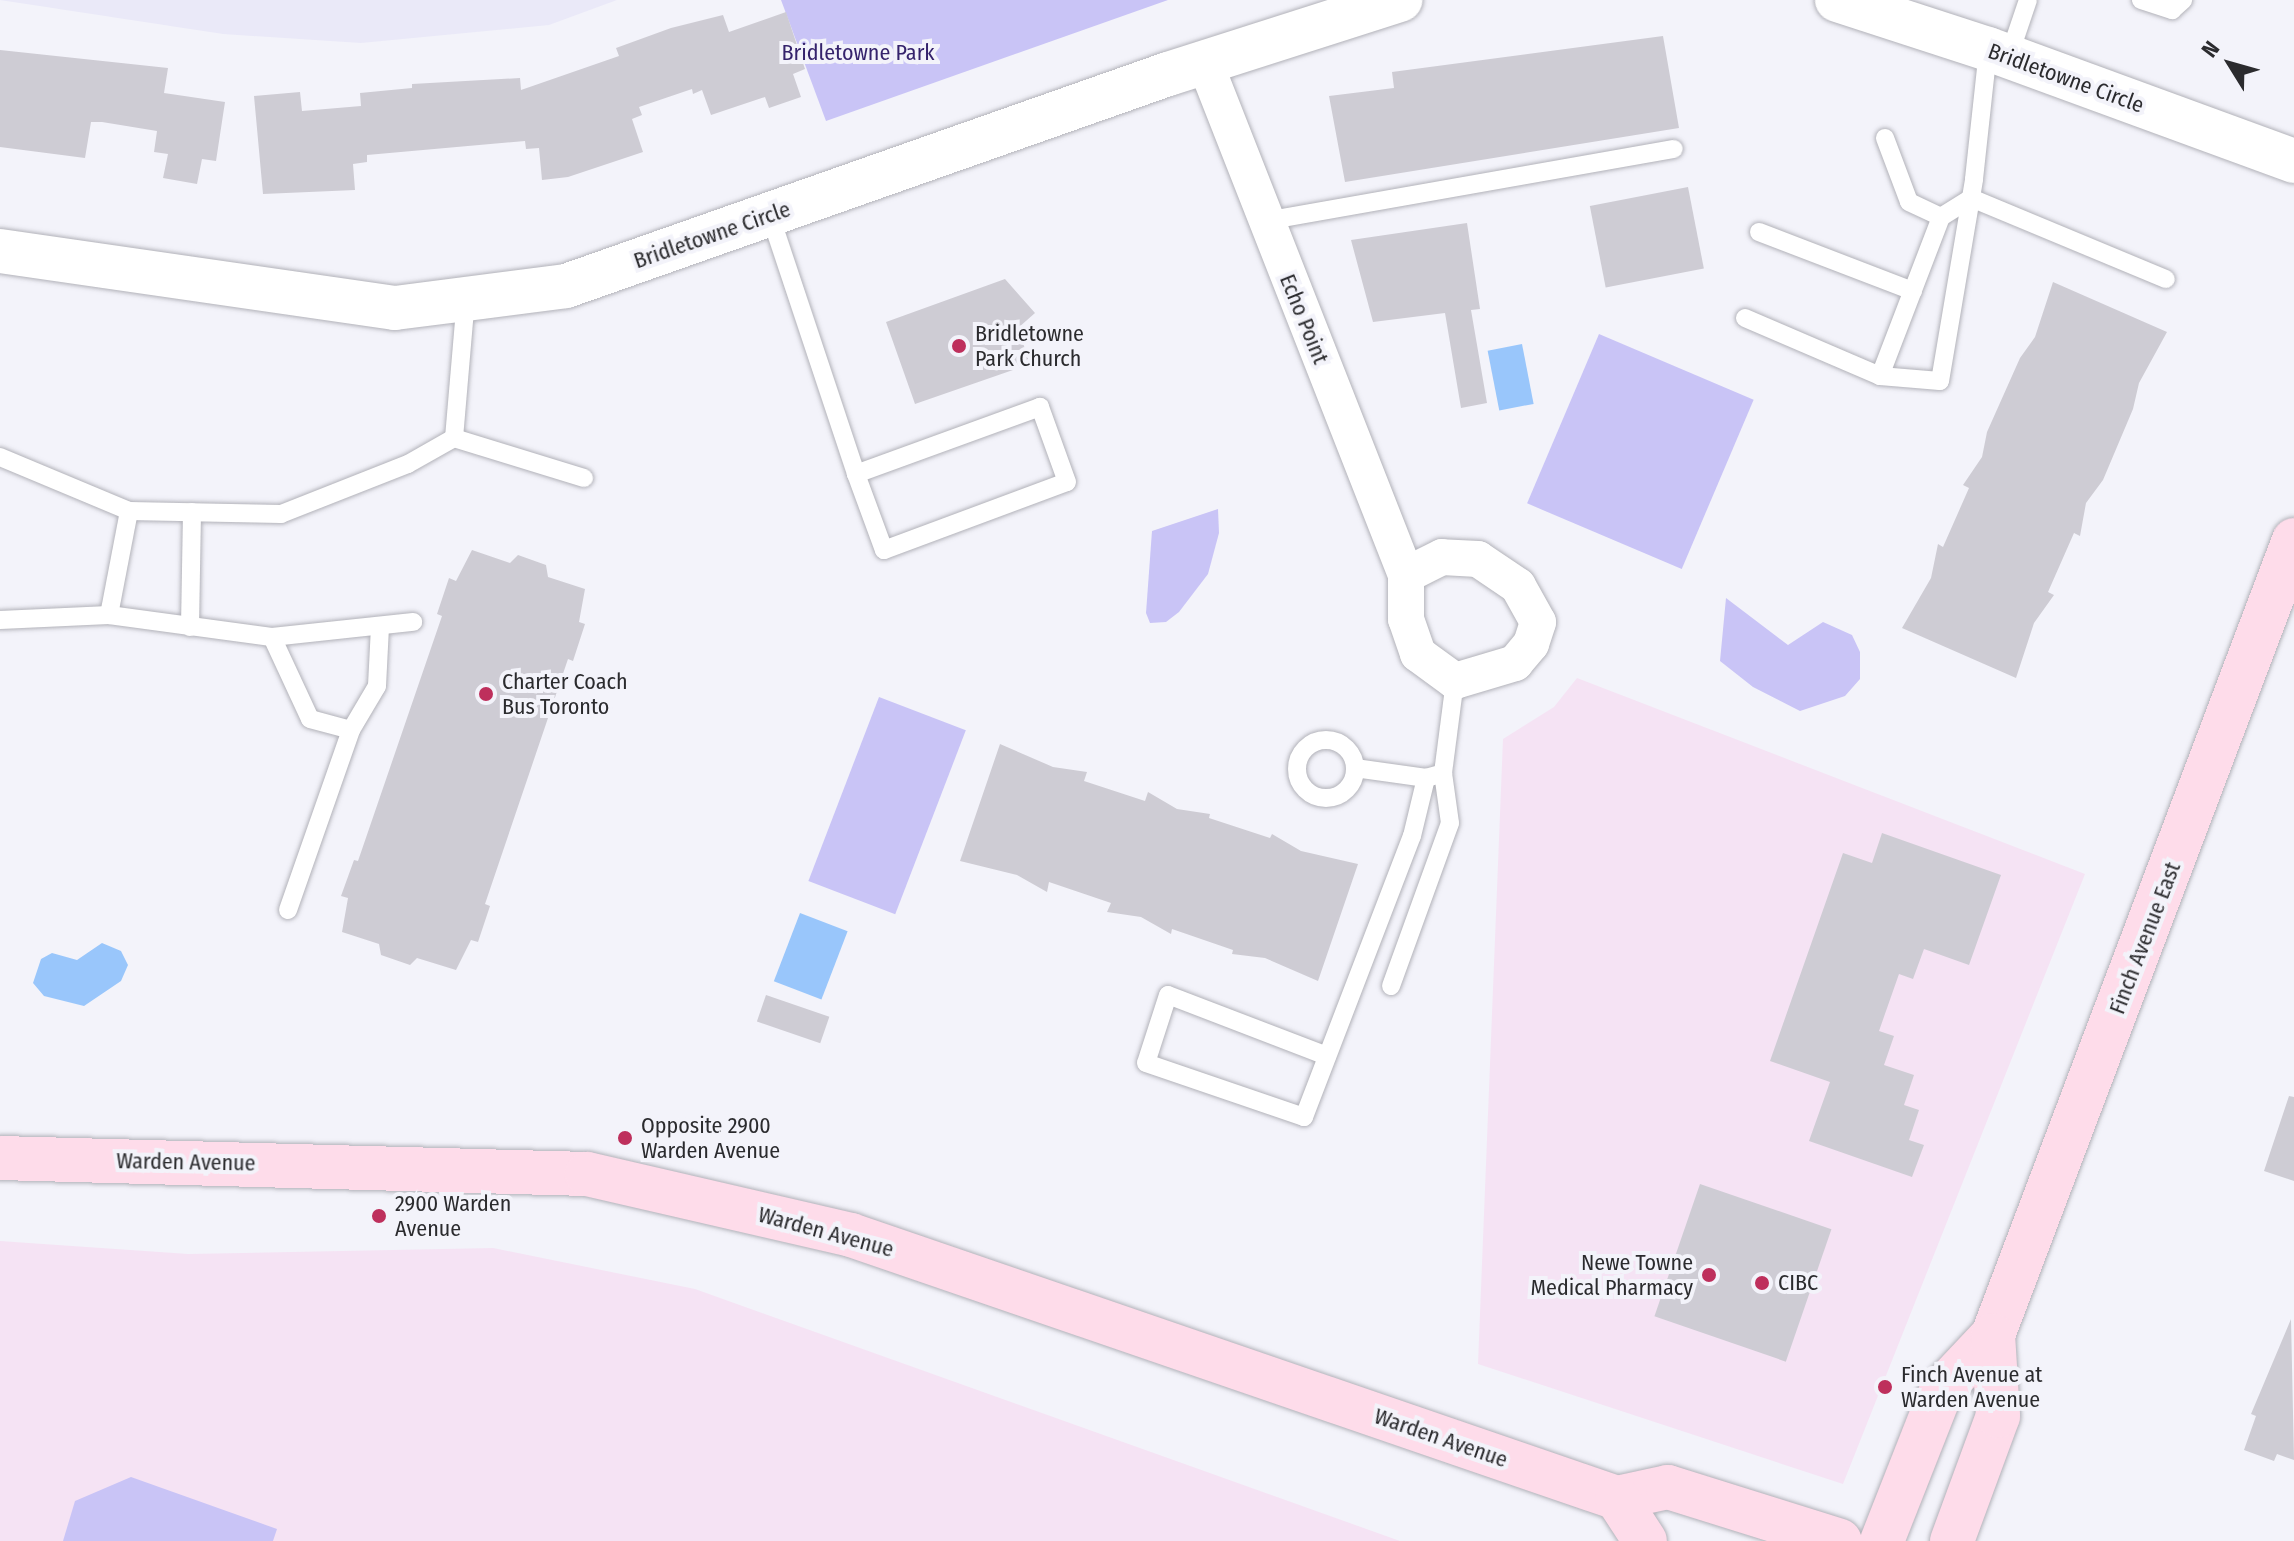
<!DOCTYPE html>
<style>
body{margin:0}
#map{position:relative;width:2294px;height:1541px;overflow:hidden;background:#f3f3fa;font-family:"Fira Sans Condensed",sans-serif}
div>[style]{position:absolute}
.commercial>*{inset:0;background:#f5e3f4}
.built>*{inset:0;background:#eae9f8}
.green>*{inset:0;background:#c9c4f6;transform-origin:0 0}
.water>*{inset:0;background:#99c6fb;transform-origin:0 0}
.building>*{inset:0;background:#ceccd4;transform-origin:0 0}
.roads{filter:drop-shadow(0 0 2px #b2b2b9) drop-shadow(0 0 2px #b2b2b9)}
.service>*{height:18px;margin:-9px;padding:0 9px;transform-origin:9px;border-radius:9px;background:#fff}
.service>.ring{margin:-9px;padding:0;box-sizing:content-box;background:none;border:18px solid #fff;border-radius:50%}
.minor>*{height:36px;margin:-18px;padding:0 18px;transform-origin:18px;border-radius:18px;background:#fff}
.tertiary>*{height:44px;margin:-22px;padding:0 22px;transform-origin:22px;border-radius:22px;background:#fff}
.secondary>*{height:44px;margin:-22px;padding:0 22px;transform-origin:22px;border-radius:22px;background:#fedcea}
.dots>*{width:22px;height:22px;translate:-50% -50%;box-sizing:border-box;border:4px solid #f3f3fa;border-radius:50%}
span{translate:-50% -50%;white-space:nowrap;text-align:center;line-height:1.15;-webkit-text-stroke:8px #f3f3fa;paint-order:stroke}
.park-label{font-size:22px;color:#35236c}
.street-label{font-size:22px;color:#2b2b2e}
.poi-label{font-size:22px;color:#2b2b2e}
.left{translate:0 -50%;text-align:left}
.right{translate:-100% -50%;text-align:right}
.north{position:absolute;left:2190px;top:24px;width:80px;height:80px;-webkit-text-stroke:6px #f3f3fa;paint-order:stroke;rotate:307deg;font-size:22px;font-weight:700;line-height:32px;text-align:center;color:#2b2b2e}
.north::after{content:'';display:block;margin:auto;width:28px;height:36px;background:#2b2b2e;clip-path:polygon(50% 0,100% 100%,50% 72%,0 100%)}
</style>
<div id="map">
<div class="commercial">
<div style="clip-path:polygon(1577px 678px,2085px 874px,1843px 1484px,1478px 1364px,1503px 739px,1554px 707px)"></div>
<div style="clip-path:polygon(0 1241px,188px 1254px,493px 1248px,695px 1289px,1400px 1541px,0 1541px)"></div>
</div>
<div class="built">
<div style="clip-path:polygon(0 0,617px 0,549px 25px,361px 43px,223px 34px)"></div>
</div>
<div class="green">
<div style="clip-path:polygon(781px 0,1168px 0,826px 121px)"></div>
<div style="left:1599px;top:334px;width:168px;height:184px;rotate:23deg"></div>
<div style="clip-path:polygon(1218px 509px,1219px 533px,1208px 574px,1179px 612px,1166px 622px,1150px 623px,1146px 613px,1152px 531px)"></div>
<div style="clip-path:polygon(1726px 598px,1788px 645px,1823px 622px,1852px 635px,1860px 652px,1860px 679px,1845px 696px,1800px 711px,1753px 687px,1720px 661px)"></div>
<div style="left:879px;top:697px;width:93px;height:197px;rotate:21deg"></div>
<div style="clip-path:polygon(131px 1477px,277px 1529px,273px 1541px,63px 1541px,75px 1501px)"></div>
</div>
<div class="water">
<div style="left:1522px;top:344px;width:61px;height:35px;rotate:79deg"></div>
<div style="left:800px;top:913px;width:51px;height:73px;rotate:21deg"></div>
<div style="clip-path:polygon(102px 943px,121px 951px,128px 965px,121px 981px,84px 1006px,44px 996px,33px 983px,41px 959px,52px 953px,77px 960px)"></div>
</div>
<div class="building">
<div style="clip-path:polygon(786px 12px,805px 69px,793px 74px,801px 97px,769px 108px,765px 97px,711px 115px,702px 90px,693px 94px,692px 89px,639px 107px,642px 115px,632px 119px,643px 152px,568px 177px,542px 180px,539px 148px,526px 149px,525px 141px,367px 155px,367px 162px,353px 164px,355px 190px,263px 194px,254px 96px,300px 92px,302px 111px,361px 106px,360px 93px,412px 88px,412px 84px,520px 78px,521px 90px,619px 56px,616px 48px,671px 28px,723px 15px,729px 32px)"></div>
<div style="clip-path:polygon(1663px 36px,1679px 128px,1345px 182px,1329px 96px,1394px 88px,1392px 72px)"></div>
<div style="clip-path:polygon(0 50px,168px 68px,164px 93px,225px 102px,216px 161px,202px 159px,197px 184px,163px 178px,168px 154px,154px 152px,157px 131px,102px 122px,91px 122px,85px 158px,0 147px)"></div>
<div style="left:1688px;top:187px;width:83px;height:100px;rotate:79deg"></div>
<div style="clip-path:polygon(1467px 223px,1480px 309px,1471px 310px,1487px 403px,1461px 408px,1445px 313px,1373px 322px,1351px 240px)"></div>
<div style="clip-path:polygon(1005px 279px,1035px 313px,1018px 328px,1030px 364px,915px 404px,886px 322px)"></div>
<div style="clip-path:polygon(2053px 282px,2167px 332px,2139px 383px,2133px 409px,2103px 480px,2086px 503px,2080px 536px,2074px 533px,2048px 592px,2054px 595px,2034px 623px,2016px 678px,1902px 628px,1931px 578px,1938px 544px,1943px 547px,1969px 488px,1963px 485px,1982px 457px,1987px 432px,2020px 358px,2035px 337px)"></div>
<div style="clip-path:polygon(472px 550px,510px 563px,518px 555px,546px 565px,548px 577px,585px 589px,579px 622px,585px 624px,573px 661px,568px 659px,485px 904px,490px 906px,478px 942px,471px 940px,456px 970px,417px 958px,410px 965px,381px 955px,379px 944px,342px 932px,348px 898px,341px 896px,354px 860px,358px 861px,442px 616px,437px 614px,449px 578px,456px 581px)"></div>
<div style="clip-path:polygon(1000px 744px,1053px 767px,1087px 772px,1084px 781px,1145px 801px,1148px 792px,1177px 809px,1210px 814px,1209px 818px,1270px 838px,1272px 834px,1301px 851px,1358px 864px,1318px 981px,1265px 958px,1232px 954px,1233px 950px,1172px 929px,1171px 934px,1141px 917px,1107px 912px,1111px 903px,1049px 882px,1047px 892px,1017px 875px,960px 861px)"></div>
<div style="clip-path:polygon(1882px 833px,2001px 875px,1969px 965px,1924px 949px,1913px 979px,1899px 974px,1879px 1031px,1894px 1036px,1884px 1065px,1914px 1075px,1904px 1105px,1919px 1110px,1909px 1140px,1924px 1145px,1912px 1177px,1809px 1141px,1830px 1082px,1770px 1061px,1843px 853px,1872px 863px)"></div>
<div style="left:766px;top:995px;width:67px;height:28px;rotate:19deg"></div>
<div style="clip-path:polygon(2289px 1096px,2294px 1097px,2294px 1181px,2264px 1171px)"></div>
<div style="left:1700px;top:1184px;width:139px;height:140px;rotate:19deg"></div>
<div style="clip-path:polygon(2291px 1319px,2294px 1460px,2277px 1454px,2274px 1461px,2244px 1450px,2256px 1416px,2251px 1414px)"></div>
</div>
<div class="roads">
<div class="service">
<div style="left:2141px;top:0;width:33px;rotate:18deg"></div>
<div style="left:2172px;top:10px;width:15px;rotate:-42deg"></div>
<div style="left:2009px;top:56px;width:59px;rotate:-71.3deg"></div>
<div style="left:1885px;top:138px;width:68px;rotate:69.4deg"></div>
<div style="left:1909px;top:202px;width:35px;rotate:25deg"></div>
<div style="left:770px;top:215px;width:273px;rotate:71.6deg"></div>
<div style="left:856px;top:474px;width:81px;rotate:69.8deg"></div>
<div style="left:884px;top:550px;width:195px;rotate:-20.4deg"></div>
<div style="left:1067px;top:482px;width:80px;rotate:-109.8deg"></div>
<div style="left:1040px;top:407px;width:196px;rotate:160deg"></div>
<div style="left:1265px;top:221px;width:415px;rotate:-10deg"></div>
<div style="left:1759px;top:232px;width:165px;rotate:21deg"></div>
<div style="left:1745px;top:318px;width:147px;rotate:23.2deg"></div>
<div style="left:1880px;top:376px;width:60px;rotate:4.8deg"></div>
<div style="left:1940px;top:381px;width:205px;rotate:-80.4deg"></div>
<div style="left:1974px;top:179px;width:130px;rotate:-83.8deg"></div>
<div style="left:1880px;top:376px;width:170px;rotate:-69deg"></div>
<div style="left:1941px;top:217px;width:36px;rotate:-32deg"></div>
<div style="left:1971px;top:198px;width:211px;rotate:22.6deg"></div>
<div style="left:454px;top:438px;width:136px;rotate:17.1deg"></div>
<div style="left:0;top:457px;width:140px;rotate:22.7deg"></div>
<div style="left:129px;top:511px;width:152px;rotate:1.1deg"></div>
<div style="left:281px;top:514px;width:136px;rotate:-21.5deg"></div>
<div style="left:408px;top:464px;width:53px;rotate:-29.5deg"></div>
<div style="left:454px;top:438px;width:140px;rotate:-85.1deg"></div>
<div style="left:109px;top:615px;width:106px;rotate:-79.1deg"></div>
<div style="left:0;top:620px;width:109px;rotate:-2.6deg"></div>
<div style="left:109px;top:615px;width:164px;rotate:7.7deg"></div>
<div style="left:272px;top:637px;width:142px;rotate:-6.1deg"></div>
<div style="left:190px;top:627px;width:115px;rotate:-89deg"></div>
<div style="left:272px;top:637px;width:90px;rotate:65.1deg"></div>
<div style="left:310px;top:719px;width:42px;rotate:15deg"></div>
<div style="left:351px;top:730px;width:51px;rotate:-59.4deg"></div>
<div style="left:377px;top:686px;width:60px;rotate:-87.1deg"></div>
<div class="ring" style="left:1297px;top:740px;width:40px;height:40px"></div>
<div style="left:1355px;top:768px;width:72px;rotate:8deg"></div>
<div style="left:288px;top:910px;width:191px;rotate:-70.7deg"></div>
<div style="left:1391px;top:986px;width:173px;rotate:-70.1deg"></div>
<div style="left:1450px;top:823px;width:50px;rotate:-98deg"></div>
<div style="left:1327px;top:1056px;width:170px;rotate:-159deg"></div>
<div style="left:1168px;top:995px;width:71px;rotate:107.9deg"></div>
<div style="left:1146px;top:1063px;width:167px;rotate:18.9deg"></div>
<div style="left:1304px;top:1117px;width:301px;rotate:-69deg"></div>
<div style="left:1412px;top:836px;width:60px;rotate:-76.4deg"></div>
<div style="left:1426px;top:778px;width:18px;rotate:-16deg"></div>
<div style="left:1443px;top:773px;width:93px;rotate:-82.6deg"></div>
</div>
<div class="minor">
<div style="left:1205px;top:63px;width:550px;rotate:68.57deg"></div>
<div style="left:1406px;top:575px;width:44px;rotate:90deg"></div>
<div style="left:1406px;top:619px;width:37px;rotate:71deg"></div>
<div style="left:1418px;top:654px;width:46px;rotate:36.1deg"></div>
<div style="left:1455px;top:681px;width:63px;rotate:-16.7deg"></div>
<div style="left:1515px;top:663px;width:25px;rotate:-50deg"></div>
<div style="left:1531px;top:644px;width:23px;rotate:-72deg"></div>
<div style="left:1538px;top:622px;width:41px;rotate:-119.1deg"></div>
<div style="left:1518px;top:586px;width:48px;rotate:-146deg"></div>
<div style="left:1478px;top:559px;width:36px;rotate:-177deg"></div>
<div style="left:1442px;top:557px;width:40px;rotate:153.4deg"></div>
</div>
<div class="tertiary">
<div style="left:1837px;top:0;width:159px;rotate:18deg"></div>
<div style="left:1988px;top:49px;width:326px;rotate:20.1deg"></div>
<div style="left:0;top:251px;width:399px;rotate:8.2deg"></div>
<div style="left:395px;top:308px;width:172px;rotate:-7.3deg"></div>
<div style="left:566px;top:286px;width:638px;rotate:-19.4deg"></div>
<div style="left:1168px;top:74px;width:244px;rotate:-17.7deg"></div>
</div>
<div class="secondary">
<div style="left:0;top:1158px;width:587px;rotate:1.56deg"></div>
<div style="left:587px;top:1174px;width:271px;rotate:13deg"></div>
<div style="left:851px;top:1235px;width:810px;rotate:18.95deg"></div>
<div style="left:1617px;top:1498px;width:52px;rotate:-12.2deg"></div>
<div style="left:1668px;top:1487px;width:180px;rotate:17.4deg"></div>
<div style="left:1617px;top:1498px;width:51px;rotate:56.9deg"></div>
<div style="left:1882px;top:1541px;width:163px;rotate:-68.5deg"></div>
<div style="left:1942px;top:1389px;width:74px;rotate:-46.6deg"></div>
<div style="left:1993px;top:1335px;width:850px;rotate:-69.26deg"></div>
<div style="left:1952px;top:1541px;width:133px;rotate:-69.8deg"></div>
<div style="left:1998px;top:1416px;width:81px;rotate:-93.5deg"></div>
</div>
</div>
<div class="dots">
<div style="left:959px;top:346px;background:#be2f5c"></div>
<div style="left:486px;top:694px;background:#be2f5c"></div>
<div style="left:625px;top:1138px;background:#be2f5c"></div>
<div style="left:379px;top:1216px;background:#be2f5c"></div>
<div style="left:1709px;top:1275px;background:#be2f5c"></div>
<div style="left:1762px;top:1283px;background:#be2f5c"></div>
<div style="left:1885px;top:1387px;background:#be2f5c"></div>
</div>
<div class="park-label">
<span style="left:858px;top:53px">Bridletowne Park</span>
</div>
<div class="street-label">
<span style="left:2066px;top:78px;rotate:20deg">Bridletowne Circle</span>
<span style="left:712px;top:235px;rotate:-19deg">Bridletowne Circle</span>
<span style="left:1304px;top:319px;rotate:68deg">Echo Point</span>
<span style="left:2145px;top:938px;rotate:-69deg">Finch Avenue East</span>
<span style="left:186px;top:1162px;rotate:1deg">Warden Avenue</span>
<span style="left:826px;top:1232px;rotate:15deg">Warden Avenue</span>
<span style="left:1441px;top:1438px;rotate:19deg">Warden Avenue</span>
</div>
<div class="poi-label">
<span class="left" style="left:975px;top:346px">Bridletowne<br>Park Church</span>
<span class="left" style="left:502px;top:694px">Charter Coach<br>Bus Toronto</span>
<span class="left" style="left:641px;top:1138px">Opposite 2900<br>Warden Avenue</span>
<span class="left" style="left:395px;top:1216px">2900 Warden<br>Avenue</span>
<span class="right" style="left:1693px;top:1275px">Newe Towne<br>Medical Pharmacy</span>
<span class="left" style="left:1778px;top:1283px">CIBC</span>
<span class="left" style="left:1901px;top:1387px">Finch Avenue at<br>Warden Avenue</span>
</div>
<div class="north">N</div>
</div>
